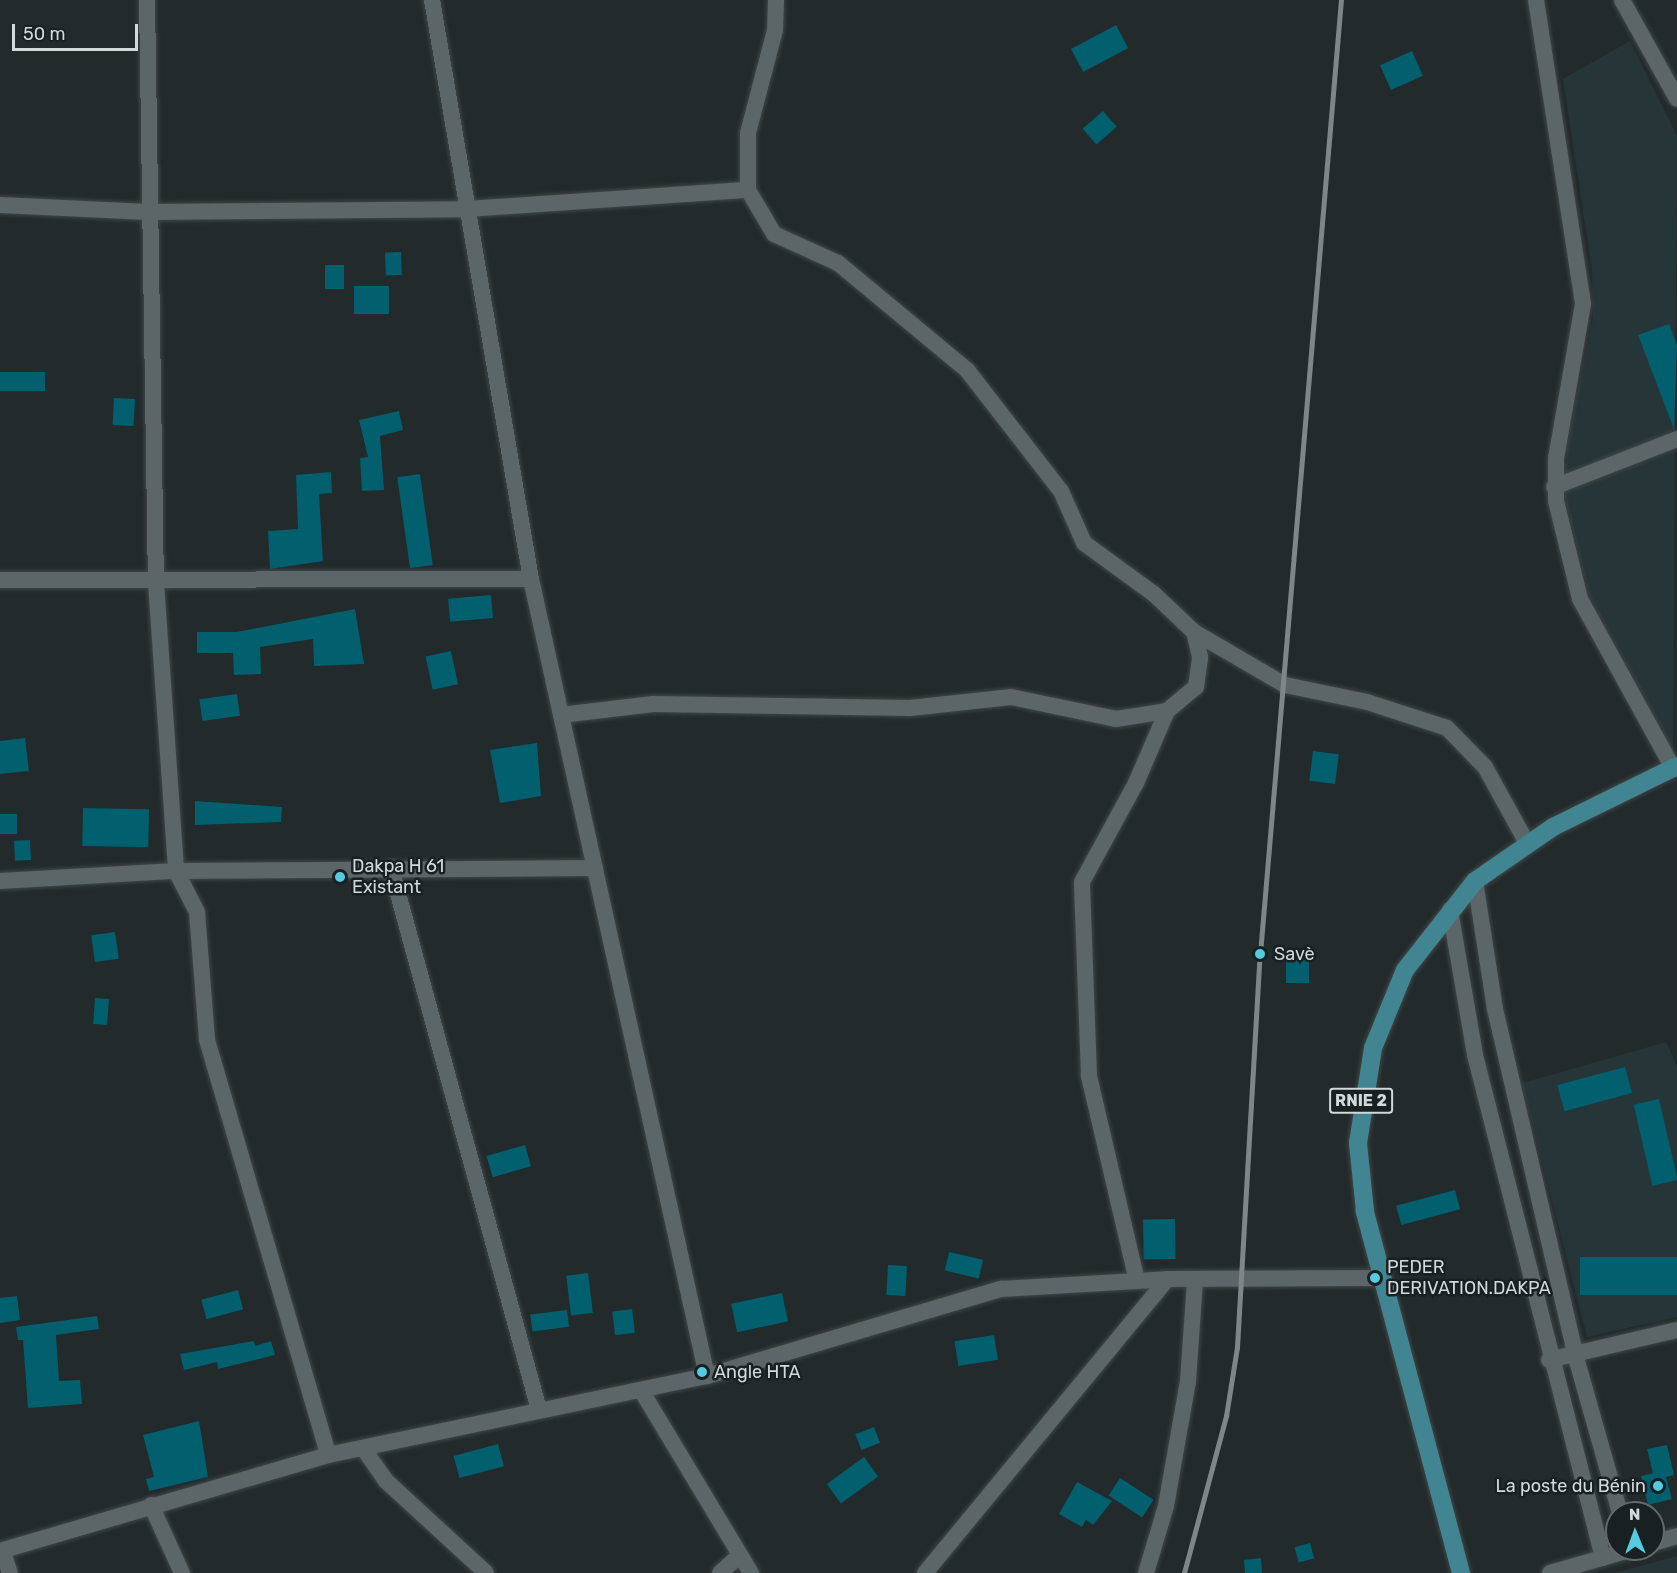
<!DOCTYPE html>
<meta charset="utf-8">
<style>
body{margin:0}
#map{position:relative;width:1677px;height:1573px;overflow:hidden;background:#222a2c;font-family:Rubik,sans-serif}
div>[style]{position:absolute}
.built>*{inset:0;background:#263538}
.building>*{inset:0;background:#015f6e;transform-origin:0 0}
.roads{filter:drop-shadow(0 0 2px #404647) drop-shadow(0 0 2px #404647)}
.street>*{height:16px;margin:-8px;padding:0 8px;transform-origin:8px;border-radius:8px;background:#5c6567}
.primary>*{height:18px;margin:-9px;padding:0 9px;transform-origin:9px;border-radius:9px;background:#408591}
.rail>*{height:4.5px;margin:-2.25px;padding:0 2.25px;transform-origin:2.25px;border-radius:2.25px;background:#808688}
.dots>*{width:16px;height:16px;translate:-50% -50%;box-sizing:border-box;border:3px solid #192022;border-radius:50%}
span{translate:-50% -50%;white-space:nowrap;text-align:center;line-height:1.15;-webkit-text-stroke:5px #192022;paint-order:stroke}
.shield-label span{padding:2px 4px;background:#192022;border:2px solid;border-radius:4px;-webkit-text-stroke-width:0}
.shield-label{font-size:16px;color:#d3d8d9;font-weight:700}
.poi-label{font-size:18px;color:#d3d8d9}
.left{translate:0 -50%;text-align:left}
.right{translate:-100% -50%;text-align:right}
.north{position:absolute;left:1605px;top:1501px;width:60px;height:60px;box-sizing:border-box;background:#192022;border:2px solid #636a6b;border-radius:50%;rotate:359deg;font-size:16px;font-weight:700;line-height:24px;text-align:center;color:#d3d8d9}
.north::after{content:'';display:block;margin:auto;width:21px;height:27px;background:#55cae0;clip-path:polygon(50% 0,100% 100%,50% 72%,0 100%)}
.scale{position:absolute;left:12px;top:24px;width:126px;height:27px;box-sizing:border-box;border:3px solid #d3d8d9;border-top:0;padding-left:8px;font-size:18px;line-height:21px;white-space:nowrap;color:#d3d8d9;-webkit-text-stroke:4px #192022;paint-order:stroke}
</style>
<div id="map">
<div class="built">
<div style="clip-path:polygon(1630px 41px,1677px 136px,1673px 750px,1589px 596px,1565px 498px,1567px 444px,1593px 318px,1592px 270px,1563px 79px)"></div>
<div style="clip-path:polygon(1666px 1042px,1677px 1066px,1677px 1317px,1587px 1337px,1522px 1083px)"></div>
<div style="clip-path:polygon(1677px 1556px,1677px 1573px,1615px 1573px)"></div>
</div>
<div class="building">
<div style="left:1116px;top:25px;width:26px;height:51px;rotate:62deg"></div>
<div style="left:1412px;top:51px;width:27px;height:35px;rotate:66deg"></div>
<div style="left:1103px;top:111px;width:21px;height:27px;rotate:49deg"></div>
<div style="left:401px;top:252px;width:23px;height:16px;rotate:88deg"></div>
<div style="left:325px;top:265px;width:19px;height:24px"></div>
<div style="left:354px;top:286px;width:35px;height:28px"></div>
<div style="clip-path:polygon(1669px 324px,1677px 345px,1674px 429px,1638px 335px)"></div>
<div style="left:0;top:372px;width:45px;height:19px"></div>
<div style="left:114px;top:398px;width:21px;height:27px;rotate:3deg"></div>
<div style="clip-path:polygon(399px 411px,403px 430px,380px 436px,384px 490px,362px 491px,360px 458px,368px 457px,359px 420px)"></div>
<div style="clip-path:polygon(331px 472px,332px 493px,319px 494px,323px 561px,270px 569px,268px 531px,298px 529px,296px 475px)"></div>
<div style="left:420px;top:474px;width:92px;height:23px;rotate:82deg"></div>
<div style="left:491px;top:595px;width:23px;height:43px;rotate:85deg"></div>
<div style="clip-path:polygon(355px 609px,364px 664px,314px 666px,313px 639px,260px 647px,261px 674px,234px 675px,233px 653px,197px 653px,197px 632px,237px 632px)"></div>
<div style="left:451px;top:651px;width:34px;height:26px;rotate:78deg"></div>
<div style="left:237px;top:694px;width:22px;height:38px;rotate:82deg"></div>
<div style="clip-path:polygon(25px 738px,29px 771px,0 774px,0 741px)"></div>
<div style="clip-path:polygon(537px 743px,541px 796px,500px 803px,490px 750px)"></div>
<div style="left:1313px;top:751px;width:26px;height:30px;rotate:7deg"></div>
<div style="clip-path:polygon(195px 801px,282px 807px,281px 822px,195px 825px)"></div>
<div style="left:83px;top:808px;width:66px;height:38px;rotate:1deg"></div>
<div style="left:0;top:814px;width:17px;height:20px"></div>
<div style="left:30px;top:840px;width:20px;height:16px;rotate:87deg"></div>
<div style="left:115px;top:932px;width:27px;height:24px;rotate:82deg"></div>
<div style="left:1286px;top:950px;width:23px;height:33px"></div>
<div style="left:95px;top:998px;width:14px;height:26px;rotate:4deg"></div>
<div style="left:1625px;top:1067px;width:27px;height:70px;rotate:75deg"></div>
<div style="left:1659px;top:1099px;width:83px;height:26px;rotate:77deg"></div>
<div style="left:525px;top:1145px;width:22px;height:40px;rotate:74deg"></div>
<div style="left:1455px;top:1190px;width:20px;height:61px;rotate:75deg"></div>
<div style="left:1175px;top:1219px;width:40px;height:32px;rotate:89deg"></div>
<div style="left:949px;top:1252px;width:35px;height:19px;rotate:13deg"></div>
<div style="left:1677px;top:1257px;width:38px;height:97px;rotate:90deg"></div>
<div style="left:888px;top:1265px;width:19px;height:30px;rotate:3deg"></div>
<div style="left:588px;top:1273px;width:40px;height:22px;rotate:83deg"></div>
<div style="left:238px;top:1290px;width:20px;height:38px;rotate:75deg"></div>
<div style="left:782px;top:1293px;width:29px;height:52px;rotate:78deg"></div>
<div style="clip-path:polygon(17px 1296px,20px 1320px,0 1323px,0 1298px)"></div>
<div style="left:632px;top:1309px;width:24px;height:20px;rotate:83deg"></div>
<div style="left:567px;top:1310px;width:17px;height:37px;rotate:83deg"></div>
<div style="clip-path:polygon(97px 1316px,99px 1329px,56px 1335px,59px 1381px,80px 1380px,82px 1404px,28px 1408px,23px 1340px,18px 1340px,16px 1327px)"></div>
<div style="left:994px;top:1335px;width:25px;height:40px;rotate:81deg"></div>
<div style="clip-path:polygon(254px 1341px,255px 1346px,271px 1341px,275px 1355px,218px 1369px,217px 1362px,184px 1370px,180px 1354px)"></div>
<div style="clip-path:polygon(199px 1421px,208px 1477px,149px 1491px,146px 1479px,154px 1477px,143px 1435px)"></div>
<div style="left:874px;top:1427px;width:17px;height:20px;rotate:69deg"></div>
<div style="left:498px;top:1444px;width:23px;height:46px;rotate:75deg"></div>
<div style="clip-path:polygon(1667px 1445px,1674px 1475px,1666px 1477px,1672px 1499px,1648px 1505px,1641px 1476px,1653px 1473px,1647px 1449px)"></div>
<div style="left:864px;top:1457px;width:24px;height:46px;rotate:54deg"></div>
<div style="left:1120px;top:1478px;width:40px;height:21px;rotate:33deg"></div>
<div style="clip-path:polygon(1077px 1482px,1112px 1501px,1093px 1525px,1086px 1520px,1082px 1527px,1059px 1514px)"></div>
<div style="left:1310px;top:1543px;width:16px;height:16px;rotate:75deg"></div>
<div style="clip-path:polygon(1261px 1558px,1262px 1573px,1245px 1573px,1244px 1560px)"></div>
</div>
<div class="roads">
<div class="street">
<div style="left:147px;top:0;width:583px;rotate:89.12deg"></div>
<div style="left:156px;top:583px;width:289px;rotate:86deg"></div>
<div style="left:176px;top:871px;width:46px;rotate:62.9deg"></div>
<div style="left:197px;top:912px;width:128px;rotate:85.5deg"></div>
<div style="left:207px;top:1040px;width:432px;rotate:73.7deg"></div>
<div style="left:432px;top:0;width:587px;rotate:80.3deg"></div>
<div style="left:531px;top:579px;width:816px;rotate:77.55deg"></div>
<div style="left:1536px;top:0;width:308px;rotate:81.2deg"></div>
<div style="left:1583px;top:304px;width:156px;rotate:99.9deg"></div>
<div style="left:1556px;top:458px;width:43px;rotate:90deg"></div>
<div style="left:1556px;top:501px;width:101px;rotate:76.2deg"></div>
<div style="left:1580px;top:599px;width:193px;rotate:61.2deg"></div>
<div style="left:1622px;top:0;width:113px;rotate:60.9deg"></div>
<div style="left:748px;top:190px;width:57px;rotate:-90deg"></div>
<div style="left:748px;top:133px;width:106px;rotate:-75.3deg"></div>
<div style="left:775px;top:30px;width:30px;rotate:-88deg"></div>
<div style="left:0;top:205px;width:148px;rotate:2.7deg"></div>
<div style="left:148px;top:212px;width:319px;rotate:-0.5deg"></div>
<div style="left:467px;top:209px;width:282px;rotate:-3.9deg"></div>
<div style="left:748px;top:190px;width:51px;rotate:59.4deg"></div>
<div style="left:774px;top:234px;width:70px;rotate:24.4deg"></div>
<div style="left:838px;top:263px;width:168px;rotate:39.7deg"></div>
<div style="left:967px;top:370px;width:153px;rotate:52.2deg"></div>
<div style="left:1061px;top:491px;width:57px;rotate:66.1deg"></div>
<div style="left:1084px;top:543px;width:87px;rotate:36.1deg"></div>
<div style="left:1154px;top:594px;width:55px;rotate:43.5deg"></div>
<div style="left:1194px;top:632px;width:105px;rotate:30.2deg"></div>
<div style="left:1285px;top:685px;width:84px;rotate:11.7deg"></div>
<div style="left:1367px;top:702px;width:84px;rotate:18deg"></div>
<div style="left:1447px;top:728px;width:54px;rotate:45.7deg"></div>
<div style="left:1485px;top:767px;width:89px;rotate:61.1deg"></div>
<div style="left:1554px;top:487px;width:132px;rotate:-21.3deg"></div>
<div style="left:0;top:580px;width:531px;rotate:-0.11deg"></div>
<div style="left:561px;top:715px;width:93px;rotate:-6.8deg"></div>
<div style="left:653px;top:704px;width:257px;rotate:0.9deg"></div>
<div style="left:910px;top:708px;width:102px;rotate:-6.2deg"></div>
<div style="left:1011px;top:697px;width:107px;rotate:11.8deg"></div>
<div style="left:1116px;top:719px;width:52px;rotate:-8.9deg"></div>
<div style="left:391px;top:868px;width:562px;rotate:74.73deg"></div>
<div style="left:0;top:881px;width:176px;rotate:-3.3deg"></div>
<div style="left:176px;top:871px;width:419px;rotate:-0.4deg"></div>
<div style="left:1475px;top:881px;width:130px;rotate:81.1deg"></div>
<div style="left:1495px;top:1009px;width:354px;rotate:76.9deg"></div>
<div style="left:1575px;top:1354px;width:165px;rotate:74.2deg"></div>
<div style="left:1450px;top:910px;width:147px;rotate:80.2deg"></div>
<div style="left:1475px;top:1055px;width:519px;rotate:75.72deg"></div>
<div style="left:1137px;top:1281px;width:211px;rotate:-103.2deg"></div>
<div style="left:1089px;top:1076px;width:194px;rotate:-92.1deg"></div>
<div style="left:1082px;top:882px;width:113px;rotate:-61.4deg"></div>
<div style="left:1136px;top:783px;width:78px;rotate:-66.7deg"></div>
<div style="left:1167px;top:711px;width:38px;rotate:-40deg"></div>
<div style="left:1196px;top:687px;width:30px;rotate:-82deg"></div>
<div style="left:1200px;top:657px;width:26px;rotate:-103deg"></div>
<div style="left:1549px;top:1360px;width:131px;rotate:-13.2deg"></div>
<div style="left:641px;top:1390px;width:214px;rotate:59deg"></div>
<div style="left:363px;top:1448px;width:39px;rotate:55deg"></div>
<div style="left:385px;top:1480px;width:137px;rotate:42.6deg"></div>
<div style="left:151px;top:1505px;width:75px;rotate:65.5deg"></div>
<div style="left:1653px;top:1543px;width:25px;rotate:-16deg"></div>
<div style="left:0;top:1551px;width:342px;rotate:-16.3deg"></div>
<div style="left:328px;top:1455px;width:387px;rotate:-11.8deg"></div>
<div style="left:707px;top:1376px;width:307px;rotate:-16.5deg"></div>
<div style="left:1001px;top:1289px;width:166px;rotate:-3.4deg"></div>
<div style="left:1167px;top:1279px;width:211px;rotate:-0.3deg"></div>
<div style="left:3px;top:1552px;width:22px;rotate:72deg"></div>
<div style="left:720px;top:1573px;width:24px;rotate:-42deg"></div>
<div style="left:925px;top:1573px;width:381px;rotate:-50.5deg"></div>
<div style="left:1146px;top:1573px;width:70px;rotate:-73.4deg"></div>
<div style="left:1166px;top:1506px;width:127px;rotate:-80deg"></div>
<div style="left:1188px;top:1381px;width:101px;rotate:-86deg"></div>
<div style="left:1550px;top:1573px;width:86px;rotate:-16.1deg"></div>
</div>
<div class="primary">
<div style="left:1461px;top:1573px;width:375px;rotate:-104.9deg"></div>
<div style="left:1365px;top:1211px;width:68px;rotate:-95.9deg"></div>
<div style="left:1358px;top:1143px;width:96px;rotate:-81deg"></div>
<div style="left:1373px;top:1048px;width:84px;rotate:-67.7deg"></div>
<div style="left:1405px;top:970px;width:113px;rotate:-51.8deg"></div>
<div style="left:1475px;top:881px;width:95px;rotate:-34.7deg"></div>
<div style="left:1553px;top:827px;width:138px;rotate:-26.2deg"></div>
</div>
</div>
<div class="rail">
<div style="left:1184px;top:1573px;width:163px;rotate:-75deg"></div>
<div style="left:1226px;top:1416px;width:70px;rotate:-80.9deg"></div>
<div style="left:1237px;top:1347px;width:394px;rotate:-86.7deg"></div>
<div style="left:1260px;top:954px;width:957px;rotate:-85.15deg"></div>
</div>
<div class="dots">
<div style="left:340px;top:877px;background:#55cae0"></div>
<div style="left:1260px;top:954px;background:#55cae0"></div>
<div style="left:1375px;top:1278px;background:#55cae0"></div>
<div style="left:702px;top:1372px;background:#55cae0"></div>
<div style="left:1658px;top:1486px;background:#55cae0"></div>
</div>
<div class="shield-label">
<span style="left:1361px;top:1101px">RNIE 2</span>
</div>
<div class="poi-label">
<span class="left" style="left:352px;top:877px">Dakpa H 61<br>Existant</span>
<span class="left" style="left:1274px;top:954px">Savè</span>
<span class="left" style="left:1387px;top:1278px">PEDER<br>DERIVATION.DAKPA</span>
<span class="left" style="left:714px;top:1372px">Angle HTA</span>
<span class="right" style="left:1646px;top:1486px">La poste du Bénin</span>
</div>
<div class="north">N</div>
<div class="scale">50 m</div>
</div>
